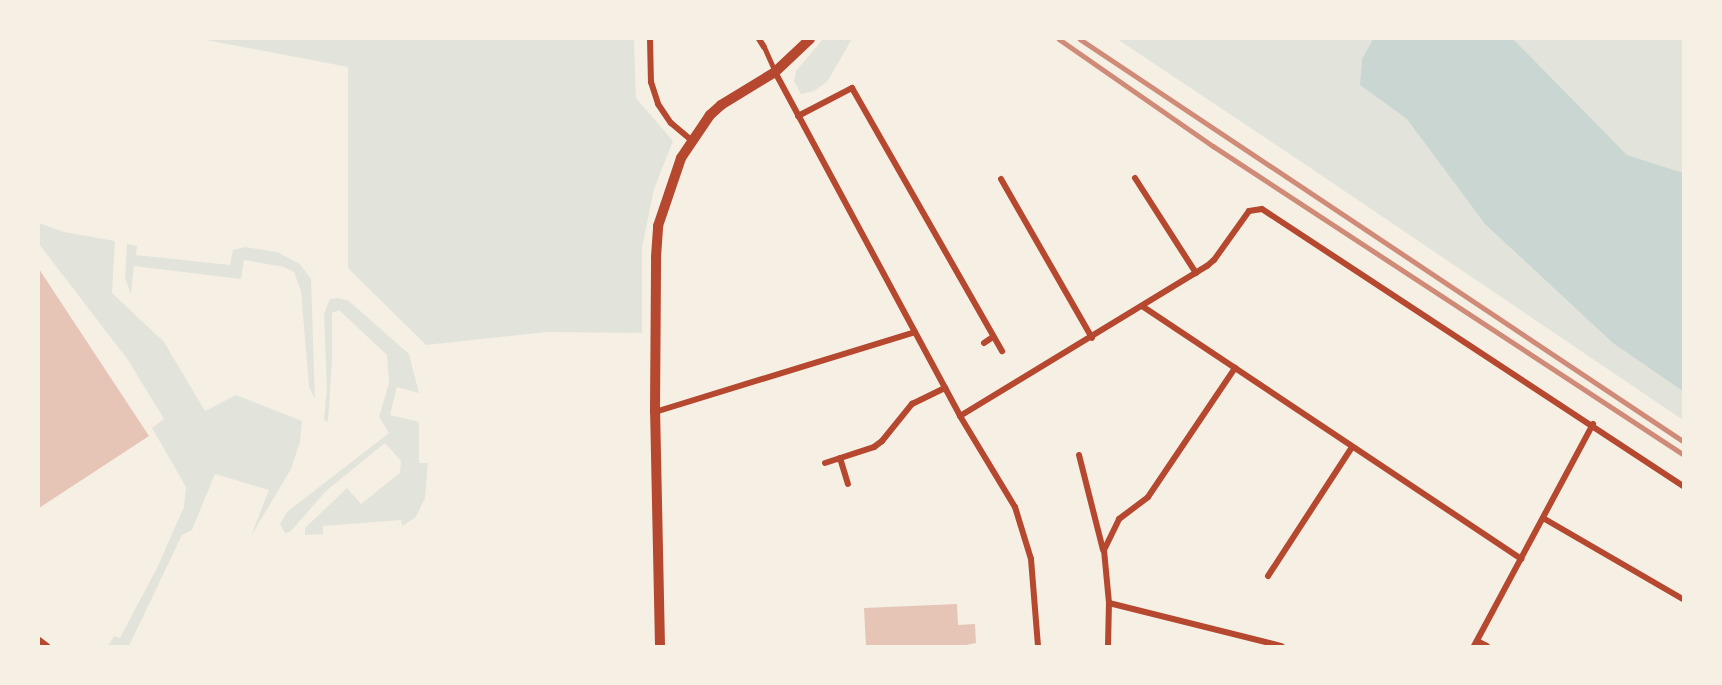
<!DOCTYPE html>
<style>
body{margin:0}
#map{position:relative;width:1722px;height:685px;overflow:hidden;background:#f6efe4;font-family:Roboto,sans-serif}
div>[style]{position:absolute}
.green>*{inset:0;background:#e2e4dc}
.water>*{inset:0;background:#c9d6d2}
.building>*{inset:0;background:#e6c5b7}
.pedestrian>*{height:5px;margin:-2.5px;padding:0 2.5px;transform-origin:2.5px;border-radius:2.5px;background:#b5482f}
.minor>*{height:6px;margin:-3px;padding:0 3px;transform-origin:3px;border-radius:3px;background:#b5482f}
.tertiary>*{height:10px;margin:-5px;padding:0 5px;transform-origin:5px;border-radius:5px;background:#b5482f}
.rail>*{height:4.5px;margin:-2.25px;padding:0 2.25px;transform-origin:2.25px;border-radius:2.25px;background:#cf8b77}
span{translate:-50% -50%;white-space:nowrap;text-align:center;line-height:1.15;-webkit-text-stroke:6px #f6efe4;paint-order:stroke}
.frame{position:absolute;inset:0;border:40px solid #f6efe4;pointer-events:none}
</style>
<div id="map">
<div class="green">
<div style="clip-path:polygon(201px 39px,634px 39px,636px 98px,673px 141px,654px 189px,642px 248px,642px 333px,547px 332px,426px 345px,348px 268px,348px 67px)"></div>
<div style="clip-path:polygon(823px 39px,852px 39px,827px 82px,814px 91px,801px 94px,794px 81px,796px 71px)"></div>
<div style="clip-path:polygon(1117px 39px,1683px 39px,1683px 420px,1312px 169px)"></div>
<div style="clip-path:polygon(39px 223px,64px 232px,115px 241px,112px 293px,164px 342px,205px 411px,236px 395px,302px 421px,300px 442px,291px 469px,251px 536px,269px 490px,215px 474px,192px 530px,182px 535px,129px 646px,108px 646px,114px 636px,120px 638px,157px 568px,184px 507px,186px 487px,152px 428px,164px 419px,128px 360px,39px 244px)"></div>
<div style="clip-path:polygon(127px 244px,137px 246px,136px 255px,230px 265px,233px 250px,245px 247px,277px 252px,300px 264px,311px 279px,315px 399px,309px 387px,301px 291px,294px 272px,284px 267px,244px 260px,241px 279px,134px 266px,131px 294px,125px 278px)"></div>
<div style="clip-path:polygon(339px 298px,349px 301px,409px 354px,419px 393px,397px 387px,390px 415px,419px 422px,419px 463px,428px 463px,425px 498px,416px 517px,402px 526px,401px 520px,323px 526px,323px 534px,305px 535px,305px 528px,347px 488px,361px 504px,400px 473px,401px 461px,385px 443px,326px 491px,290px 532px,285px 533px,280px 524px,287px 512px,389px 433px,379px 417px,389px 383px,387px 355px,339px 310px,332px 313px,332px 360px,328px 422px,324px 420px,327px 388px,324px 314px,330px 299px)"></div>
</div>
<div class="water">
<div style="clip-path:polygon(1373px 39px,1513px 39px,1627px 155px,1683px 173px,1683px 391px,1613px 343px,1485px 224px,1407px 119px,1360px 85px,1362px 59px)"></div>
</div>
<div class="building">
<div style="clip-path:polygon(39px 269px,149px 436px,39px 508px)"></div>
<div style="clip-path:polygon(957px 604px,958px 625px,975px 624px,976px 643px,961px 646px,866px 646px,864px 608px)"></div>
</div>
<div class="pedestrian">
<div style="left:764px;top:47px;width:27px;rotate:66deg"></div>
</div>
<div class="minor">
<div style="left:650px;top:39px;width:43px;rotate:88.7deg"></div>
<div style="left:651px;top:82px;width:23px;rotate:72deg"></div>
<div style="left:658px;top:104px;width:23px;rotate:56deg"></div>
<div style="left:671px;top:123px;width:26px;rotate:40deg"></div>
<div style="left:759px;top:39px;width:9px;rotate:58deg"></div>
<div style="left:775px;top:72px;width:391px;rotate:61.7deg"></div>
<div style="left:960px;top:416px;width:106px;rotate:58.9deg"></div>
<div style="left:1015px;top:507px;width:54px;rotate:72.9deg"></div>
<div style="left:1031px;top:559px;width:87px;rotate:85.4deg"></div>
<div style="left:798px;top:116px;width:61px;rotate:-27.4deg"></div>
<div style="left:852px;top:88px;width:303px;rotate:60.3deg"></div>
<div style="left:1135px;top:178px;width:113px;rotate:57.3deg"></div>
<div style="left:1001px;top:179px;width:183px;rotate:60.2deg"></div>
<div style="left:1142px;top:306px;width:456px;rotate:33.7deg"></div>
<div style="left:984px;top:343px;width:11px;rotate:-34deg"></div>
<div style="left:655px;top:412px;width:272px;rotate:-17.1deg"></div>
<div style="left:960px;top:416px;width:289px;rotate:-31.3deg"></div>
<div style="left:1207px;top:266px;width:9px;rotate:-41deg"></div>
<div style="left:1214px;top:260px;width:60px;rotate:-54.5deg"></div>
<div style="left:1249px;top:211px;width:13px;rotate:-9deg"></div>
<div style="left:1262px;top:209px;width:504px;rotate:33.34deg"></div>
<div style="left:1079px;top:455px;width:98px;rotate:75.8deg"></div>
<div style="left:840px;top:458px;width:27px;rotate:73deg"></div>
<div style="left:825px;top:463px;width:52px;rotate:-18.1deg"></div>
<div style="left:874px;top:447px;width:10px;rotate:-37deg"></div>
<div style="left:882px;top:441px;width:48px;rotate:-51deg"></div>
<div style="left:912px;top:404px;width:37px;rotate:-26deg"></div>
<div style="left:1543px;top:518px;width:162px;rotate:30.1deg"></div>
<div style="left:1268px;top:576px;width:154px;rotate:-56.9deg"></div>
<div style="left:1109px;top:603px;width:178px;rotate:14deg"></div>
<div style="left:39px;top:640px;width:10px;rotate:37deg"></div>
<div style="left:1477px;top:641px;width:11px;rotate:27deg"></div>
<div style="left:1108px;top:646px;width:43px;rotate:-88.7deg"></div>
<div style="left:1109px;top:603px;width:53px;rotate:-95.4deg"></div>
<div style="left:1104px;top:550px;width:34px;rotate:-64deg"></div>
<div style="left:1119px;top:519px;width:36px;rotate:-37deg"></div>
<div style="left:1148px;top:497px;width:156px;rotate:-56deg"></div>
<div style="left:1474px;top:646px;width:252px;rotate:-61.8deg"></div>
</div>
<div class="tertiary">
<div style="left:660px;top:646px;width:234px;rotate:-91.2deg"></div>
<div style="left:655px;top:412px;width:155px;rotate:-89.6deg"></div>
<div style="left:656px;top:257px;width:31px;rotate:-86deg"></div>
<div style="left:658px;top:226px;width:72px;rotate:-71.3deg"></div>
<div style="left:681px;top:158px;width:52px;rotate:-56deg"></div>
<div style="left:710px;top:115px;width:15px;rotate:-42deg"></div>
<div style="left:721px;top:105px;width:63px;rotate:-31.4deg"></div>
<div style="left:775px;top:72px;width:48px;rotate:-43.3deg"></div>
</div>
<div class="rail">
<div style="left:1059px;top:39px;width:188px;rotate:34.8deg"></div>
<div style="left:1213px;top:146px;width:562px;rotate:33.24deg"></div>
<div style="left:1080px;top:39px;width:725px;rotate:33.69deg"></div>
</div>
<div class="frame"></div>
</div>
